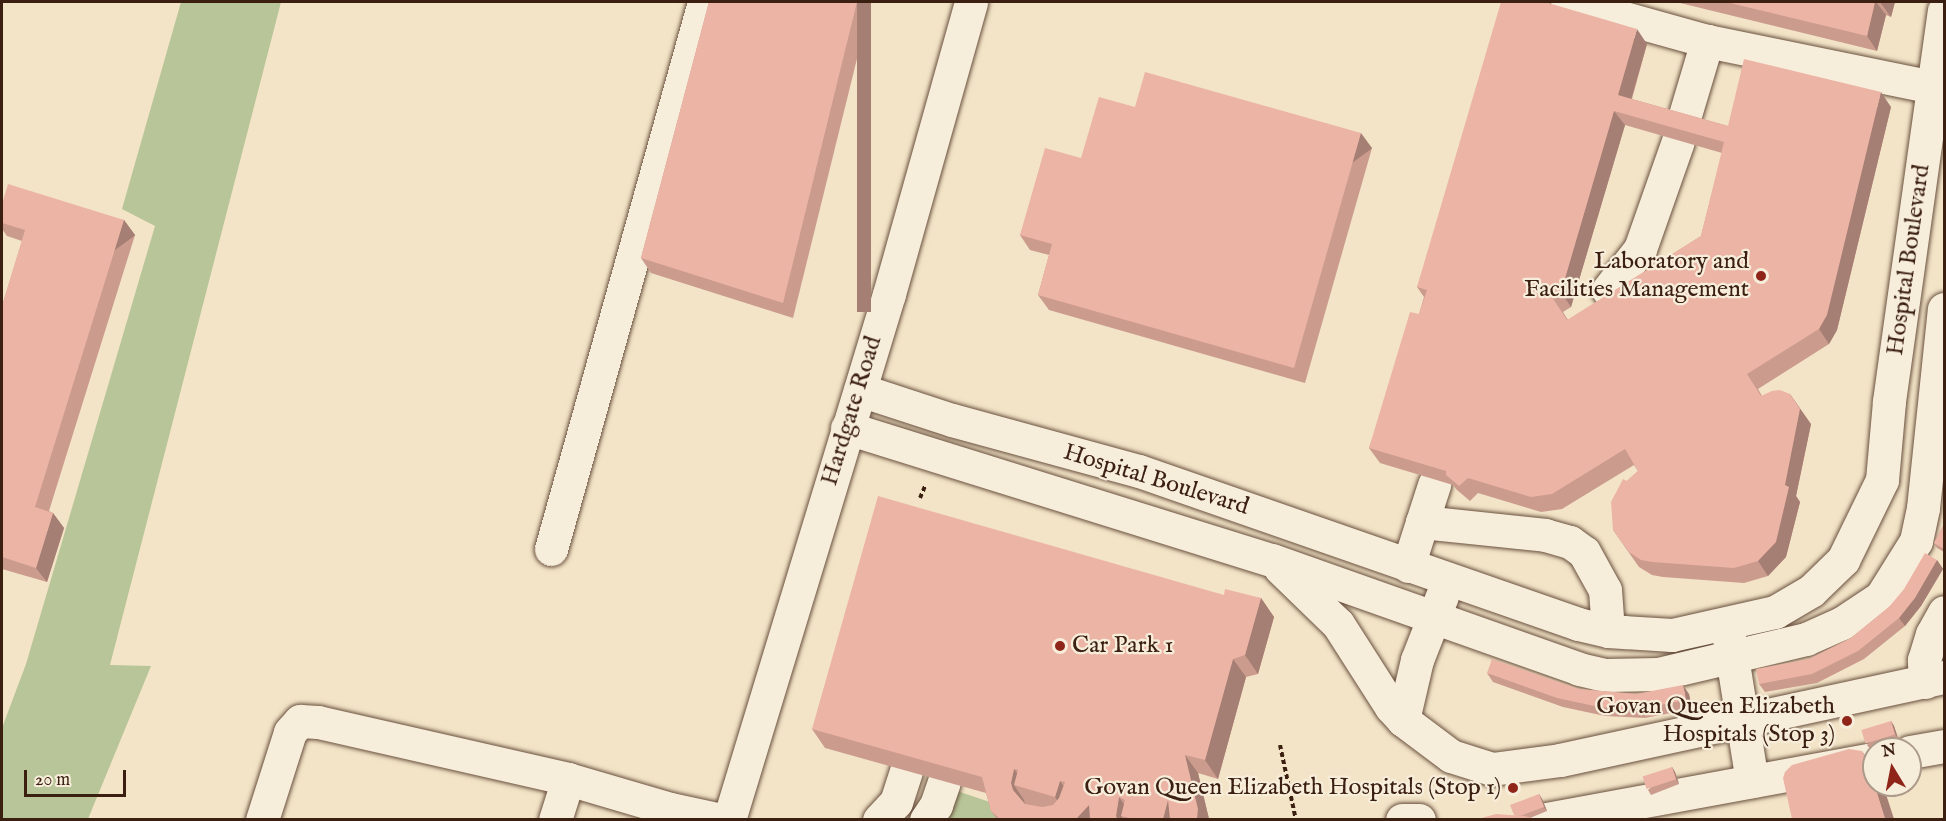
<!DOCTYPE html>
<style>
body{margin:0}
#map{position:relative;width:1946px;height:821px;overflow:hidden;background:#f3e4c7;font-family:"IM FELL English",serif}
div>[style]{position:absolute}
.green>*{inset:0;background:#b8c598}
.path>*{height:4px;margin-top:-2px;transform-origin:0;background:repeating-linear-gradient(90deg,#3b1f10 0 4.5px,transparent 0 7.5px)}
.roads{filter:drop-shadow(0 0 2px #69503e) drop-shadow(0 0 2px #69503e)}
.minor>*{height:33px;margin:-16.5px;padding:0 16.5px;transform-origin:16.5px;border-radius:16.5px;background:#f7eddb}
.wall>*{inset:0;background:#cb9b8e}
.shaded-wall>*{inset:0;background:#a57e74;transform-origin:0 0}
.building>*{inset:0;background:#ecb4a5;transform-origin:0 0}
.dots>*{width:16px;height:16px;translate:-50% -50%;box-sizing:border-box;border:3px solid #f7eddb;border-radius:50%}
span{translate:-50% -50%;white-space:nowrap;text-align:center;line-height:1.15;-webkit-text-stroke:4.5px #f7eddb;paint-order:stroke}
.street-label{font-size:24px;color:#3b1f10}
.poi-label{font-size:24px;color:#3b1f10}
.right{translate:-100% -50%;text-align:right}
.left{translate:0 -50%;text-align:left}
.frame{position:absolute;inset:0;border:3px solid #3b1f10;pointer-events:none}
.north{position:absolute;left:1862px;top:737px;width:60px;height:60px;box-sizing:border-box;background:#f7eddb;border:2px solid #ac9b8a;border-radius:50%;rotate:350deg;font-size:16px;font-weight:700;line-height:24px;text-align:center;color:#3b1f10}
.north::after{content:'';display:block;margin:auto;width:21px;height:27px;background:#8f2418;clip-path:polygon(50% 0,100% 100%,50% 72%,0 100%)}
.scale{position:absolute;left:24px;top:770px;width:102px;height:27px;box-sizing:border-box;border:3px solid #3b1f10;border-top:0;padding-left:8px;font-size:18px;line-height:21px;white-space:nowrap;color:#3b1f10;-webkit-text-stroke:4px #f7eddb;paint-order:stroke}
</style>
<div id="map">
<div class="green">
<div style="clip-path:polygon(181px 2px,281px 2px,110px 665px,151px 666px,88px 819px,2px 819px,2px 728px,26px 664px,155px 226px,122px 209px)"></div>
<div style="clip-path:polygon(957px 791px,996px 804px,1000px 820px,949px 820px)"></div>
</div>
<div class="path">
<div style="left:920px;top:498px;width:13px;rotate:-67deg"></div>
<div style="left:1280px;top:745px;width:77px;rotate:78deg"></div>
</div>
<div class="roads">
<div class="minor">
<div style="left:1567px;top:2px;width:145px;rotate:15.6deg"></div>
<div style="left:1707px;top:41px;width:231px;rotate:11.5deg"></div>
<div style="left:1682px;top:125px;width:88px;rotate:-73.4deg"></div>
<div style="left:1608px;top:290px;width:52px;rotate:-52deg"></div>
<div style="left:1640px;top:249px;width:114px;rotate:-70.6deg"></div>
<div style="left:860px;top:390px;width:97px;rotate:18.1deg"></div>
<div style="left:952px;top:420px;width:194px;rotate:15.3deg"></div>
<div style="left:1139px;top:471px;width:465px;rotate:19.2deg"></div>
<div style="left:1578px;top:624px;width:31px;rotate:13deg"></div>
<div style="left:1608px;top:631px;width:64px;rotate:3.6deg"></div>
<div style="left:1672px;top:635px;width:106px;rotate:-12.6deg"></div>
<div style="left:1775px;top:612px;width:42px;rotate:-30.3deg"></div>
<div style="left:1811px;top:591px;width:45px;rotate:-44.1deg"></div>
<div style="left:1843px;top:560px;width:89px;rotate:-64deg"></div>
<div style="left:1882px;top:480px;width:79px;rotate:-84.9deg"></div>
<div style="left:1889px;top:401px;width:394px;rotate:-82deg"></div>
<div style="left:847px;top:428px;width:445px;rotate:17.3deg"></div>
<div style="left:1272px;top:560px;width:326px;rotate:19.5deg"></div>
<div style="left:1579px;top:669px;width:28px;rotate:13deg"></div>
<div style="left:1606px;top:675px;width:52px;rotate:-1.1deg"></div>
<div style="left:1658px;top:674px;width:152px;rotate:-13.3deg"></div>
<div style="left:1806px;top:639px;width:39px;rotate:-24deg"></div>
<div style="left:1842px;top:623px;width:47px;rotate:-33.7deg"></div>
<div style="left:1881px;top:597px;width:66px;rotate:-58deg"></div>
<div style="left:1916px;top:541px;width:34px;rotate:-78deg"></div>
<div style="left:1923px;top:508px;width:200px;rotate:-84deg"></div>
<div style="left:1422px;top:522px;width:40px;rotate:-72deg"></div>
<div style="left:551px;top:549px;width:568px;rotate:-74.37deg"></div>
<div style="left:1408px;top:566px;width:46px;rotate:-72.3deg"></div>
<div style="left:1422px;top:522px;width:124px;rotate:6deg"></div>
<div style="left:1545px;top:535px;width:26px;rotate:16deg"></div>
<div style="left:1570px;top:542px;width:17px;rotate:36deg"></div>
<div style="left:1584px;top:552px;width:43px;rotate:61.1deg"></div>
<div style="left:1605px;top:590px;width:41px;rotate:85.8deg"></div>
<div style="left:1280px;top:568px;width:81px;rotate:44deg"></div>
<div style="left:1338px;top:624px;width:98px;rotate:57.4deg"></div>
<div style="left:1391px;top:707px;width:18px;rotate:47deg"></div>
<div style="left:1403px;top:720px;width:60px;rotate:36.9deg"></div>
<div style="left:1451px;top:756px;width:43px;rotate:17.6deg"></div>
<div style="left:1492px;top:769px;width:69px;rotate:-7.5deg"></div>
<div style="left:1560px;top:760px;width:393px;rotate:-12.2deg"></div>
<div style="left:1729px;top:638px;width:145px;rotate:80.9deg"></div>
<div style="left:1925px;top:682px;width:22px;rotate:-93deg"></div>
<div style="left:1924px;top:660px;width:27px;rotate:-73deg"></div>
<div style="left:1932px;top:634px;width:25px;rotate:-61deg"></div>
<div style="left:1403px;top:720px;width:62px;rotate:-76.9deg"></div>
<div style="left:1417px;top:660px;width:69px;rotate:-68.7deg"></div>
<div style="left:1910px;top:752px;width:35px;rotate:-10deg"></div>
<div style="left:262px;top:820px;width:92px;rotate:-72.3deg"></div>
<div style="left:290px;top:732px;width:15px;rotate:-48deg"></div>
<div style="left:300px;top:721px;width:18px;rotate:3deg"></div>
<div style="left:318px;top:722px;width:256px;rotate:12.8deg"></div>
<div style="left:568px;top:779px;width:106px;rotate:16.4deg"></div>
<div style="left:670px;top:809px;width:52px;rotate:12.2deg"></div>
<div style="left:555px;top:820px;width:43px;rotate:-72.4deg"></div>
<div style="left:729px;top:820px;width:550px;rotate:-73.08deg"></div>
<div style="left:889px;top:294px;width:303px;rotate:-74.3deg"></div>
<div style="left:879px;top:820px;width:25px;rotate:-47deg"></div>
<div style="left:896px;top:802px;width:33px;rotate:-72deg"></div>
<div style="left:926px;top:820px;width:18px;rotate:-56deg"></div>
<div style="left:936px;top:805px;width:24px;rotate:-71deg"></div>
<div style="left:1402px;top:820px;width:17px"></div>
<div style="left:1541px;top:820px;width:339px;rotate:-10.4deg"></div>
</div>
</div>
<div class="wall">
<div style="clip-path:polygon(709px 2px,871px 2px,793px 318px,651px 273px,641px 258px)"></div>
<div style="clip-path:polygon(evenodd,1532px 2px,1533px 3px,1647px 44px,1632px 99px,1728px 126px,1891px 107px,1837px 330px,1829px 344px,1758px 389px,1762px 396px,1811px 424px,1796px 496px,1800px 502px,1786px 557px,1768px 576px,1744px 583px,1663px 577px,1652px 575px,1639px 567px,1613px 530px,1627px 481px,1638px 471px,1634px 465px,1562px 509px,1541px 512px,1478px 493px,1470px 501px,1457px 490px,1453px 485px,1380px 463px,1369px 448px,1419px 314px,1424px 297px,1417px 287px,1532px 2px,1625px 125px,1722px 153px,1701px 236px,1568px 320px,1563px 312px,1571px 307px,1625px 125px)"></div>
<div style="clip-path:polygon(1676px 2px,1895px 2px,1891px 17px,1886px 15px,1877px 51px)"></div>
<div style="clip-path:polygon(1135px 107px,1372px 148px,1305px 383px,1049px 310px,1038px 295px,1049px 255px,1030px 250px,1020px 235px,1081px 158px)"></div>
<div style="clip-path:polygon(2px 204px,124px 220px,135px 235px,49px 511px,53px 513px,64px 528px,47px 582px,2px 569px,2px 306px,22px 241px,7px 236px,2px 229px)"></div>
<div style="clip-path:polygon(1944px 524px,1944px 552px,1937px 548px,1934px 543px)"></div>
<div style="clip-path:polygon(1937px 560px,1943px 569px,1921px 606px,1905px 626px,1864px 659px,1817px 683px,1765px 692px,1759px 684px,1851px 638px,1889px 607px)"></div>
<div style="clip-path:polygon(1224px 595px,1261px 598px,1274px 617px,1258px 674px,1246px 677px,1218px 779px,1198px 773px,1209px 819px,997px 819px,991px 811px,986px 793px,825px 748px,812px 729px)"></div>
<div style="clip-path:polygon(1487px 673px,1579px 689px,1636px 694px,1689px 694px,1692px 709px,1645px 718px,1605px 716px,1563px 707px,1493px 682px)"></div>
<div style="clip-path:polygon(1891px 721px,1894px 726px,1898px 738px,1870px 749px,1867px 745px)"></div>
<div style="clip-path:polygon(1672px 767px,1675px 772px,1679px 784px,1651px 795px,1648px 790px)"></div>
<div style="clip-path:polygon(1539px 794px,1542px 799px,1547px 811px,1530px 818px,1514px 815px)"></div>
</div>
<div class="shaded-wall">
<div style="left:857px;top:2px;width:14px;height:310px"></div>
<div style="clip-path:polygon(1875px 2px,1876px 2px,1886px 15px,1877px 51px,1867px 36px)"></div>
<div style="clip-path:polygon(1880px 2px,1895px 2px,1891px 17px)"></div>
<div style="clip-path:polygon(1637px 29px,1647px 44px,1628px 110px,1618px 95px)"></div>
<div style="clip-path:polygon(1881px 92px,1891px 107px,1837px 330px,1829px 344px,1819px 329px)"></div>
<div style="clip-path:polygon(1614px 111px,1625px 125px,1571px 307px,1561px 292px)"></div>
<div style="left:1361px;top:133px;width:19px;height:244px;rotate:54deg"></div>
<div style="left:124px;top:220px;width:19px;height:300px;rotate:54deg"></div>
<div style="clip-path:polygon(1790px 394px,1811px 424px,1796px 496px,1800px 502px,1786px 557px,1768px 576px,1758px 561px,1785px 485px)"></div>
<div style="clip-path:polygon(53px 513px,64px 528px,47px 582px,36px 568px)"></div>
<div style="clip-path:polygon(1937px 560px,1943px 569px,1921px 606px,1905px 626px,1899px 618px)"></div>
<div style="clip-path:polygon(1261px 598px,1274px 617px,1258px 674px,1245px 655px)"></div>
<div style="clip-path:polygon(1233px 659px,1246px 677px,1218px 779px,1205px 760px)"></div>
<div style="clip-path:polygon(1683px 685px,1689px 694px,1692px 709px,1686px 700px)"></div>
<div style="clip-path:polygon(1891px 721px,1894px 726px,1898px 738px,1895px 734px)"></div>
<div style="clip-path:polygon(1862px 751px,1874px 769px,1874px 784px)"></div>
<div style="clip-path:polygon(1185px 755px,1198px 773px,1209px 819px,1197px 819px)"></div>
<div style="clip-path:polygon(1672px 767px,1675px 772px,1679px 784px,1676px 779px)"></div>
<div style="clip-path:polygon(1014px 769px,1027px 787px,1014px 785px,1024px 800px,1026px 809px,1013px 790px,1011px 783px)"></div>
<div style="clip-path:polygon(1060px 781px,1073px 800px,1068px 816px,1055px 797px)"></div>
<div style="clip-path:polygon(1874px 785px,1883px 785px,1894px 819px,1885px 819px)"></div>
<div style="clip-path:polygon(1539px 794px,1542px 799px,1547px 811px,1544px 807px)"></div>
<div style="clip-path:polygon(1119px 797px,1132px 816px,1121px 816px,1123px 819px,1117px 819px,1116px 816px)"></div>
<div style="clip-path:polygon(1168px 800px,1181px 819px,1163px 819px)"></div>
<div style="clip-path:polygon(1089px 805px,1099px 819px,1076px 819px)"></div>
</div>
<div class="building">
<div style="clip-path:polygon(709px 2px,857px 2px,783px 303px,641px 258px)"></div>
<div style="clip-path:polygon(evenodd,1501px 2px,1527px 2px,1533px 3px,1533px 2px,1545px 2px,1637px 29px,1618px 95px,1728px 126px,1744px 59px,1881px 92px,1827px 315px,1819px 329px,1747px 374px,1761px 396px,1772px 391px,1780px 390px,1790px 394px,1800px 409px,1785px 485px,1789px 487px,1776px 542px,1758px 561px,1734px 568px,1652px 562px,1641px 560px,1629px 552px,1613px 530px,1611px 502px,1623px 479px,1627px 481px,1638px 471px,1625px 449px,1552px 494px,1531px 497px,1468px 478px,1459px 486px,1446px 475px,1446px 471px,1369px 448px,1410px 312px,1419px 314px,1427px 290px,1417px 287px,1501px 2px,1614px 111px,1724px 142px,1701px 236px,1567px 320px,1552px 297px,1561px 292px,1614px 111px)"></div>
<div style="clip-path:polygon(1726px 2px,1875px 2px,1867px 36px)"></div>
<div style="clip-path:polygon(1145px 72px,1361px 133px,1294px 368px,1038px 295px,1052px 244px,1020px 235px,1045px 148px,1081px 158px,1099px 97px,1135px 107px)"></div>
<div style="clip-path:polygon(8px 184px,124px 220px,35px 507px,53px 513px,36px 568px,2px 557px,2px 306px,25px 230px,2px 223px,2px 204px)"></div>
<div style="clip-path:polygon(evenodd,878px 496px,1224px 595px,1225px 589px,1261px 598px,1245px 655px,1233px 659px,1205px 760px,1185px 755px,1198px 809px,1197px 819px,1170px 819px,1168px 800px,1163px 819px,1134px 819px,1121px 816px,1125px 800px,1119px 797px,1116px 816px,1117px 819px,1090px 819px,1089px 805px,1076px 819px,1000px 819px,991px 811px,982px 777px,812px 729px,878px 496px,1014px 769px,1018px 770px,1014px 785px,1055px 797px,1060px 781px,1065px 782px,1059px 798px,1053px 805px,1042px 807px,1025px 804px,1013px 790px,1011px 783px,1014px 769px)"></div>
<div style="clip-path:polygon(1944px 524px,1944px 549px,1934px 543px)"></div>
<div style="clip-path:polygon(1925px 553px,1937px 560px,1915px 598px,1899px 618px,1858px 651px,1812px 674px,1759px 684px,1756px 669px,1809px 659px,1851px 638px,1889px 607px,1904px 589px)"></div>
<div style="clip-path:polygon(1492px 659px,1579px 689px,1636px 694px,1683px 685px,1686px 700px,1639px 709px,1599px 707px,1557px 698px,1487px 673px)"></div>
<div style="left:1891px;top:721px;width:14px;height:31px;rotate:73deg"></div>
<div style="clip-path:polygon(1849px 749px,1862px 751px,1867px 760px,1885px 819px,1792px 819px,1783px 778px,1785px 772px,1792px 765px)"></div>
<div style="left:1672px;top:767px;width:13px;height:31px;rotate:72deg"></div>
<div style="clip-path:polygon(1539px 794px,1544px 807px,1520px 816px,1514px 815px,1510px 805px)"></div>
<div style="clip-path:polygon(1496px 814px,1525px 816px,1534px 819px,1478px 819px)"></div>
</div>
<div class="dots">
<div style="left:1761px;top:276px;background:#8f2418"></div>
<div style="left:1060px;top:646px;background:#8f2418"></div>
<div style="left:1847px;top:721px;background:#8f2418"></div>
<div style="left:1513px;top:788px;background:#8f2418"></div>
</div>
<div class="street-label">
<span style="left:1909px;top:260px;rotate:-82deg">Hospital Boulevard</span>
<span style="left:852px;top:411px;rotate:-73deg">Hardgate Road</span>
<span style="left:1156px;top:480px;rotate:17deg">Hospital Boulevard</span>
</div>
<div class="poi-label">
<span class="right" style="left:1749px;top:276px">Laboratory and<br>Facilities Management</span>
<span class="left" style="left:1072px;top:646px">Car Park 1</span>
<span class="right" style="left:1835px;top:721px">Govan Queen Elizabeth<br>Hospitals (Stop 3)</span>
<span class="right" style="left:1501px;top:788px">Govan Queen Elizabeth Hospitals (Stop 1)</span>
</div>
<div class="frame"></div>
<div class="north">N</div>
<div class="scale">20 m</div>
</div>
